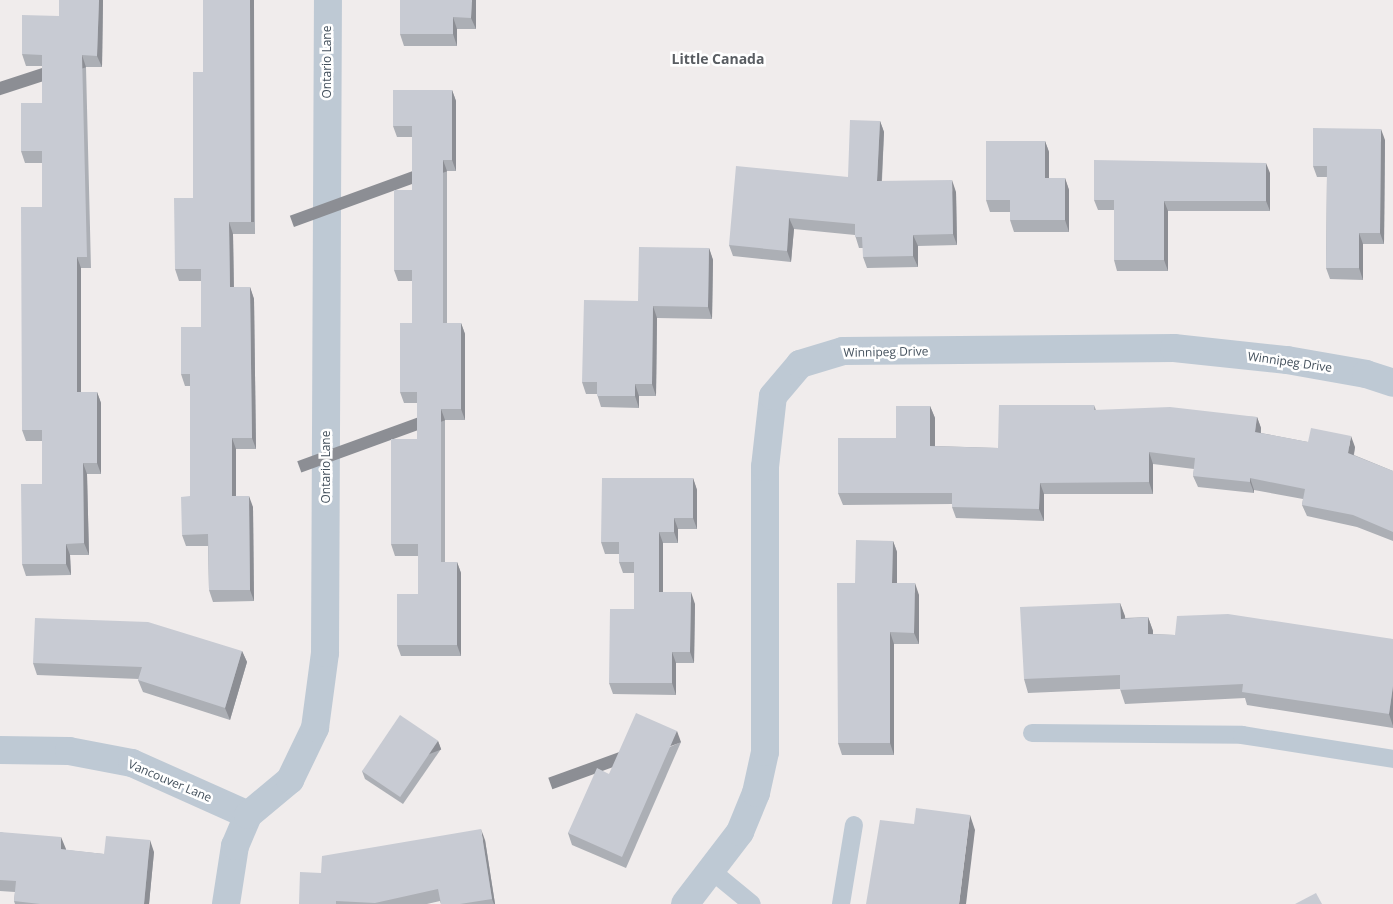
<!DOCTYPE html>
<style>
body{margin:0}
#map{position:relative;width:1393px;height:904px;overflow:hidden;background:#f0ecec;font-family:"Open Sans",sans-serif}
div>[style]{position:absolute}
.lane>*{height:18px;margin:-9px;padding:0 9px;transform-origin:9px;border-radius:9px;background:#bec9d4}
.street>*{height:28px;margin:-14px;padding:0 14px;transform-origin:14px;border-radius:14px;background:#bec9d4}
.wall>*{inset:0;background:#acafb5}
.shaded-wall>*{inset:0;background:#8c8e94;transform-origin:0 0}
.building>*{inset:0;background:#c8cbd3;transform-origin:0 0}
span{translate:-50% -50%;white-space:nowrap;text-align:center;line-height:1.15;-webkit-text-stroke:5px #fff;paint-order:stroke}
.street-label{font-size:12px;color:#43505c}
.neighbourhood-label{font-size:14px;color:#595d62;font-weight:700}
</style>
<div id="map">
<div class="lane">
<div style="left:1032px;top:733px;width:210px;rotate:0.5deg"></div>
<div style="left:1242px;top:735px;width:153px;rotate:9deg"></div>
<div style="left:713px;top:872px;width:50px;rotate:39.4deg"></div>
<div style="left:841px;top:904px;width:80px;rotate:-80.7deg"></div>
</div>
<div class="street">
<div style="left:0;top:750px;width:69px;rotate:0.8deg"></div>
<div style="left:69px;top:751px;width:64px;rotate:10.8deg"></div>
<div style="left:132px;top:763px;width:127px;rotate:24.1deg"></div>
<div style="left:226px;top:904px;width:59px;rotate:-81.2deg"></div>
<div style="left:235px;top:846px;width:34px;rotate:-67deg"></div>
<div style="left:248px;top:815px;width:55px;rotate:-39.8deg"></div>
<div style="left:290px;top:780px;width:58px;rotate:-64.3deg"></div>
<div style="left:315px;top:728px;width:76px;rotate:-82.4deg"></div>
<div style="left:325px;top:653px;width:653px;rotate:-89.74deg"></div>
<div style="left:685px;top:904px;width:91px;rotate:-52.6deg"></div>
<div style="left:740px;top:832px;width:42px;rotate:-67.7deg"></div>
<div style="left:756px;top:793px;width:42px;rotate:-77.6deg"></div>
<div style="left:765px;top:752px;width:285px;rotate:-90deg"></div>
<div style="left:765px;top:467px;width:71px;rotate:-83.6deg"></div>
<div style="left:773px;top:396px;width:42px;rotate:-49.8deg"></div>
<div style="left:800px;top:364px;width:45px;rotate:-16.8deg"></div>
<div style="left:843px;top:351px;width:331px;rotate:-0.5deg"></div>
<div style="left:1174px;top:348px;width:114px;rotate:6.1deg"></div>
<div style="left:1287px;top:360px;width:80px;rotate:10deg"></div>
<div style="left:1366px;top:374px;width:28px;rotate:18deg"></div>
</div>
<div class="wall">
<div style="clip-path:polygon(103px 0,102px 67px,86px 67px,91px 268px,81px 268px,81px 392px,97px 392px,101px 403px,101px 474px,87px 474px,89px 555px,70px 555px,71px 575px,26px 576px,22px 564px,42px 484px,42px 441px,26px 441px,22px 430px,42px 207px,42px 163px,25px 163px,21px 151px,42px 103px,42px 66px,26px 66px,22px 54px,59px 16px)"></div>
<div style="clip-path:polygon(203px 0,254px 0,255px 234px,233px 234px,234px 287px,250px 287px,254px 299px,256px 449px,236px 449px,236px 496px,253px 507px,254px 601px,213px 602px,209px 590px,208px 546px,186px 546px,182px 535px,190px 496px,190px 386px,185px 386px,181px 374px,201px 327px,201px 281px,179px 281px,175px 269px,193px 198px,203px 72px)"></div>
<div style="clip-path:polygon(476px 0,476px 29px,457px 29px,457px 46px,404px 46px,400px 34px)"></div>
<div style="clip-path:polygon(452px 90px,456px 101px,456px 171px,447px 171px,447px 323px,461px 323px,465px 334px,465px 420px,445px 420px,445px 562px,457px 562px,461px 573px,461px 656px,401px 656px,397px 645px,418px 594px,418px 556px,395px 556px,391px 544px,417px 439px,417px 403px,404px 403px,400px 392px,412px 323px,412px 281px,398px 281px,394px 270px,412px 190px,412px 137px,397px 137px,393px 126px)"></div>
<div style="clip-path:polygon(880px 121px,884px 132px,882px 181px,956px 192px,957px 245px,918px 246px,918px 267px,867px 268px,863px 257px,863px 248px,859px 248px,855px 235px,794px 229px,791px 262px,733px 256px,729px 245px,848px 177px)"></div>
<div style="clip-path:polygon(1385px 140px,1384px 244px,1363px 244px,1363px 280px,1330px 279px,1326px 268px,1327px 177px,1317px 177px,1313px 166px)"></div>
<div style="clip-path:polygon(1045px 141px,1049px 152px,1049px 178px,1065px 178px,1069px 190px,1069px 232px,1014px 232px,1010px 220px,1010px 212px,990px 212px,986px 200px)"></div>
<div style="clip-path:polygon(1270px 173px,1270px 211px,1168px 211px,1168px 271px,1117px 271px,1114px 260px,1114px 210px,1098px 210px,1094px 200px)"></div>
<div style="clip-path:polygon(709px 248px,713px 260px,712px 319px,657px 318px,656px 396px,639px 396px,639px 408px,601px 407px,597px 394px,586px 394px,582px 382px,638px 301px)"></div>
<div style="clip-path:polygon(1094px 405px,1096px 410px,1257px 417px,1261px 428px,1261px 433px,1308px 442px,1355px 447px,1354px 455px,1393px 471px,1393px 541px,1357px 527px,1307px 516px,1302px 505px,1303px 499px,1254px 490px,1254px 493px,1198px 487px,1193px 476px,1194px 469px,1153px 464px,1153px 494px,1044px 494px,1044px 521px,956px 518px,952px 507px,952px 504px,843px 505px,838px 493px,896px 438px,930px 406px,935px 418px,935px 446px,998px 448px)"></div>
<div style="clip-path:polygon(693px 478px,697px 490px,697px 529px,678px 529px,678px 543px,663px 543px,663px 592px,695px 604px,694px 663px,676px 663px,676px 695px,613px 694px,609px 683px,634px 609px,634px 573px,623px 573px,619px 562px,619px 554px,605px 554px,601px 542px)"></div>
<div style="clip-path:polygon(893px 541px,897px 552px,897px 583px,919px 595px,919px 644px,894px 644px,894px 755px,842px 755px,838px 743px,855px 583px)"></div>
<div style="clip-path:polygon(1120px 603px,1125px 618px,1148px 617px,1153px 631px,1153px 634px,1175px 635px,1393px 639px,1393px 728px,1247px 705px,1245px 698px,1125px 704px,1120px 689px,1028px 693px,1024px 679px)"></div>
<div style="clip-path:polygon(242px 651px,247px 662px,230px 720px,143px 692px,138px 680px,139px 679px,37px 675px,33px 663px)"></div>
<div style="clip-path:polygon(438px 741px,441px 749px,403px 804px,365px 779px,362px 771px)"></div>
<div style="clip-path:polygon(681px 742px,626px 868px,572px 845px,568px 833px,609px 774px)"></div>
<div style="clip-path:polygon(0 832px,66px 849px,66px 850px,104px 854px,154px 852px,149px 904px,15px 904px,14px 901px,15px 892px,0 891px)"></div>
<div style="clip-path:polygon(485px 840px,495px 904px,441px 904px,440px 901px,427px 904px,299px 904px,321px 873px)"></div>
</div>
<div class="shaded-wall">
<div style="clip-path:polygon(99px 0,103px 0,102px 67px,97px 56px)"></div>
<div style="left:250px;top:0;width:4px;height:222px"></div>
<div style="clip-path:polygon(472px 0,476px 0,476px 29px,471px 18px)"></div>
<div style="clip-path:polygon(453px 17px,457px 29px,457px 46px,453px 34px)"></div>
<div style="left:82px;top:55px;width:13px;height:202px;rotate:72deg"></div>
<div style="clip-path:polygon(452px 90px,456px 101px,456px 171px,452px 160px)"></div>
<div style="clip-path:polygon(880px 121px,884px 132px,881px 193px,877px 181px)"></div>
<div style="clip-path:polygon(1381px 129px,1385px 140px,1384px 244px,1380px 233px)"></div>
<div style="clip-path:polygon(1045px 141px,1049px 152px,1049px 190px,1045px 178px)"></div>
<div style="left:443px;top:160px;width:12px;height:163px;rotate:70deg"></div>
<div style="clip-path:polygon(1266px 163px,1270px 173px,1270px 211px,1266px 201px)"></div>
<div style="clip-path:polygon(1065px 178px,1069px 190px,1069px 232px,1065px 220px)"></div>
<div style="clip-path:polygon(952px 180px,956px 192px,957px 245px,953px 234px)"></div>
<div style="clip-path:polygon(1164px 201px,1168px 211px,1168px 271px,1164px 260px)"></div>
<div style="clip-path:polygon(789px 218px,794px 229px,791px 262px,787px 251px)"></div>
<div style="clip-path:polygon(229px 222px,233px 234px,234px 299px,230px 287px)"></div>
<div style="clip-path:polygon(1359px 233px,1363px 244px,1363px 280px,1359px 268px)"></div>
<div style="clip-path:polygon(913px 235px,918px 246px,918px 267px,913px 256px)"></div>
<div style="clip-path:polygon(709px 248px,713px 260px,712px 319px,708px 307px)"></div>
<div style="clip-path:polygon(77px 257px,81px 268px,81px 403px,77px 392px)"></div>
<div style="clip-path:polygon(250px 287px,254px 299px,256px 449px,252px 438px)"></div>
<div style="clip-path:polygon(653px 306px,657px 318px,656px 396px,652px 384px)"></div>
<div style="clip-path:polygon(461px 323px,465px 334px,465px 420px,461px 409px)"></div>
<div style="clip-path:polygon(635px 384px,639px 396px,639px 408px,635px 396px)"></div>
<div style="clip-path:polygon(97px 392px,101px 403px,101px 474px,97px 463px)"></div>
<div style="clip-path:polygon(930px 406px,935px 418px,935px 458px,930px 446px)"></div>
<div style="left:441px;top:409px;width:12px;height:153px;rotate:70deg"></div>
<div style="clip-path:polygon(1257px 417px,1261px 428px,1260px 443px,1255px 432px)"></div>
<div style="clip-path:polygon(1351px 436px,1355px 447px,1352px 464px,1348px 453px)"></div>
<div style="clip-path:polygon(232px 438px,236px 449px,236px 508px,232px 496px)"></div>
<div style="clip-path:polygon(1149px 452px,1153px 464px,1153px 494px,1149px 482px)"></div>
<div style="clip-path:polygon(83px 463px,87px 474px,89px 555px,84px 543px)"></div>
<div style="clip-path:polygon(693px 478px,697px 490px,697px 529px,693px 518px)"></div>
<div style="clip-path:polygon(1250px 478px,1254px 490px,1254px 493px,1250px 482px)"></div>
<div style="clip-path:polygon(1040px 483px,1044px 494px,1044px 521px,1039px 509px)"></div>
<div style="clip-path:polygon(249px 496px,253px 507px,254px 601px,250px 590px)"></div>
<div style="clip-path:polygon(674px 518px,678px 529px,678px 543px,674px 532px)"></div>
<div style="clip-path:polygon(659px 532px,663px 543px,663px 604px,659px 592px)"></div>
<div style="clip-path:polygon(893px 541px,897px 552px,897px 595px,892px 583px)"></div>
<div style="clip-path:polygon(66px 544px,70px 555px,71px 575px,66px 564px)"></div>
<div style="clip-path:polygon(457px 562px,461px 573px,461px 656px,457px 645px)"></div>
<div style="clip-path:polygon(915px 583px,919px 595px,919px 644px,914px 633px)"></div>
<div style="clip-path:polygon(691px 592px,695px 604px,694px 663px,690px 652px)"></div>
<div style="clip-path:polygon(1120px 603px,1125px 616px,1126px 632px,1121px 619px)"></div>
<div style="clip-path:polygon(1148px 617px,1153px 631px,1153px 647px,1148px 634px)"></div>
<div style="clip-path:polygon(890px 632px,894px 644px,894px 755px,890px 743px)"></div>
<div style="clip-path:polygon(242px 651px,247px 662px,230px 720px,225px 708px)"></div>
<div style="clip-path:polygon(672px 652px,676px 663px,676px 695px,672px 683px)"></div>
<div style="clip-path:polygon(1393px 686px,1393px 726px,1389px 714px)"></div>
<div style="left:677px;top:731px;width:12px;height:137px;rotate:70deg"></div>
<div style="left:438px;top:741px;width:9px;height:67px;rotate:69deg"></div>
<div style="clip-path:polygon(970px 815px,975px 830px,966px 904px,959px 904px)"></div>
<div style="clip-path:polygon(481px 829px,485px 840px,495px 904px,494px 904px,492px 899px)"></div>
<div style="clip-path:polygon(61px 837px,66px 849px,65px 861px,61px 849px)"></div>
<div style="clip-path:polygon(150px 840px,154px 852px,149px 904px,144px 904px)"></div>
</div>
<div class="building">
<div style="clip-path:polygon(59px 0,99px 0,97px 56px,82px 55px,87px 257px,77px 257px,77px 392px,97px 392px,97px 463px,83px 463px,84px 543px,66px 544px,66px 564px,22px 564px,21px 484px,42px 484px,42px 430px,22px 430px,21px 207px,42px 207px,42px 151px,21px 151px,21px 103px,42px 103px,42px 55px,22px 54px,22px 15px,59px 16px)"></div>
<div style="clip-path:polygon(203px 0,250px 0,251px 222px,229px 222px,230px 287px,250px 287px,252px 438px,232px 438px,232px 496px,249px 496px,250px 590px,209px 590px,208px 534px,182px 535px,181px 497px,190px 496px,190px 374px,181px 374px,181px 327px,201px 327px,201px 269px,175px 269px,174px 198px,193px 198px,193px 72px,203px 72px)"></div>
<div style="clip-path:polygon(400px 0,472px 0,471px 18px,453px 17px,453px 34px,400px 34px)"></div>
<div style="clip-path:polygon(393px 90px,452px 90px,452px 160px,443px 160px,443px 323px,461px 323px,461px 409px,441px 409px,441px 562px,457px 562px,457px 645px,397px 645px,397px 594px,418px 594px,418px 544px,391px 544px,391px 439px,417px 439px,417px 392px,400px 392px,400px 323px,412px 323px,412px 270px,394px 270px,394px 190px,412px 190px,412px 126px,393px 126px)"></div>
<div style="clip-path:polygon(850px 120px,880px 121px,877px 181px,952px 180px,953px 234px,913px 235px,913px 256px,863px 257px,862px 237px,855px 237px,855px 224px,789px 218px,787px 251px,729px 245px,736px 166px,848px 177px)"></div>
<div style="clip-path:polygon(1313px 128px,1381px 129px,1380px 233px,1359px 233px,1359px 268px,1326px 268px,1327px 166px,1313px 166px)"></div>
<div style="clip-path:polygon(986px 141px,1045px 141px,1045px 178px,1065px 178px,1065px 220px,1010px 220px,1010px 200px,986px 200px)"></div>
<div style="clip-path:polygon(1094px 160px,1266px 163px,1266px 201px,1164px 201px,1164px 260px,1114px 260px,1114px 200px,1094px 200px)"></div>
<div style="clip-path:polygon(639px 247px,709px 248px,708px 307px,653px 306px,652px 384px,635px 384px,635px 396px,597px 396px,597px 382px,582px 382px,584px 300px,638px 301px)"></div>
<div style="clip-path:polygon(999px 405px,1094px 405px,1094px 410px,1170px 407px,1257px 417px,1255px 432px,1308px 442px,1311px 428px,1351px 436px,1348px 453px,1393px 471px,1393px 532px,1353px 515px,1302px 505px,1305px 489px,1250px 478px,1250px 482px,1193px 476px,1195px 458px,1149px 452px,1149px 482px,1040px 483px,1039px 509px,952px 507px,952px 493px,838px 493px,838px 438px,896px 438px,896px 406px,930px 406px,930px 446px,998px 448px)"></div>
<div style="clip-path:polygon(602px 478px,693px 478px,693px 518px,674px 518px,674px 532px,659px 532px,659px 592px,691px 592px,690px 652px,672px 652px,672px 683px,609px 683px,610px 609px,634px 609px,634px 562px,619px 562px,619px 542px,601px 542px)"></div>
<div style="clip-path:polygon(856px 540px,893px 541px,892px 583px,915px 583px,914px 633px,890px 632px,890px 743px,838px 743px,837px 583px,855px 583px)"></div>
<div style="clip-path:polygon(1120px 603px,1121px 619px,1148px 617px,1148px 634px,1175px 635px,1177px 616px,1228px 614px,1393px 639px,1393px 686px,1389px 714px,1242px 692px,1243px 684px,1120px 690px,1120px 675px,1024px 679px,1020px 607px)"></div>
<div style="clip-path:polygon(35px 618px,148px 622px,242px 651px,225px 708px,138px 680px,142px 667px,33px 663px)"></div>
<div style="clip-path:polygon(636px 713px,677px 731px,622px 857px,568px 833px,597px 768px,609px 774px)"></div>
<div style="left:400px;top:715px;width:46px;height:68px;rotate:34deg"></div>
<div style="clip-path:polygon(916px 808px,970px 815px,959px 904px,866px 904px,880px 820px,914px 824px)"></div>
<div style="clip-path:polygon(481px 829px,492px 899px,460px 904px,441px 904px,438px 889px,375px 903px,336px 901px,336px 904px,299px 904px,300px 872px,321px 873px,322px 856px)"></div>
<div style="clip-path:polygon(0 832px,61px 837px,61px 849px,104px 854px,106px 836px,150px 840px,144px 904px,40px 904px,14px 901px,16px 881px,0 880px)"></div>
<div style="clip-path:polygon(1316px 893px,1322px 904px,1295px 904px)"></div>
</div>
<div class="street-label">
<span style="left:327px;top:62px;rotate:-90deg">Ontario Lane</span>
<span style="left:886px;top:352px;rotate:-1deg">Winnipeg Drive</span>
<span style="left:1290px;top:362px;rotate:8deg">Winnipeg Drive</span>
<span style="left:326px;top:467px;rotate:-90deg">Ontario Lane</span>
<span style="left:170px;top:781px;rotate:23deg">Vancouver Lane</span>
</div>
<div class="neighbourhood-label">
<span style="left:718px;top:59px">Little Canada</span>
</div>
</div>
